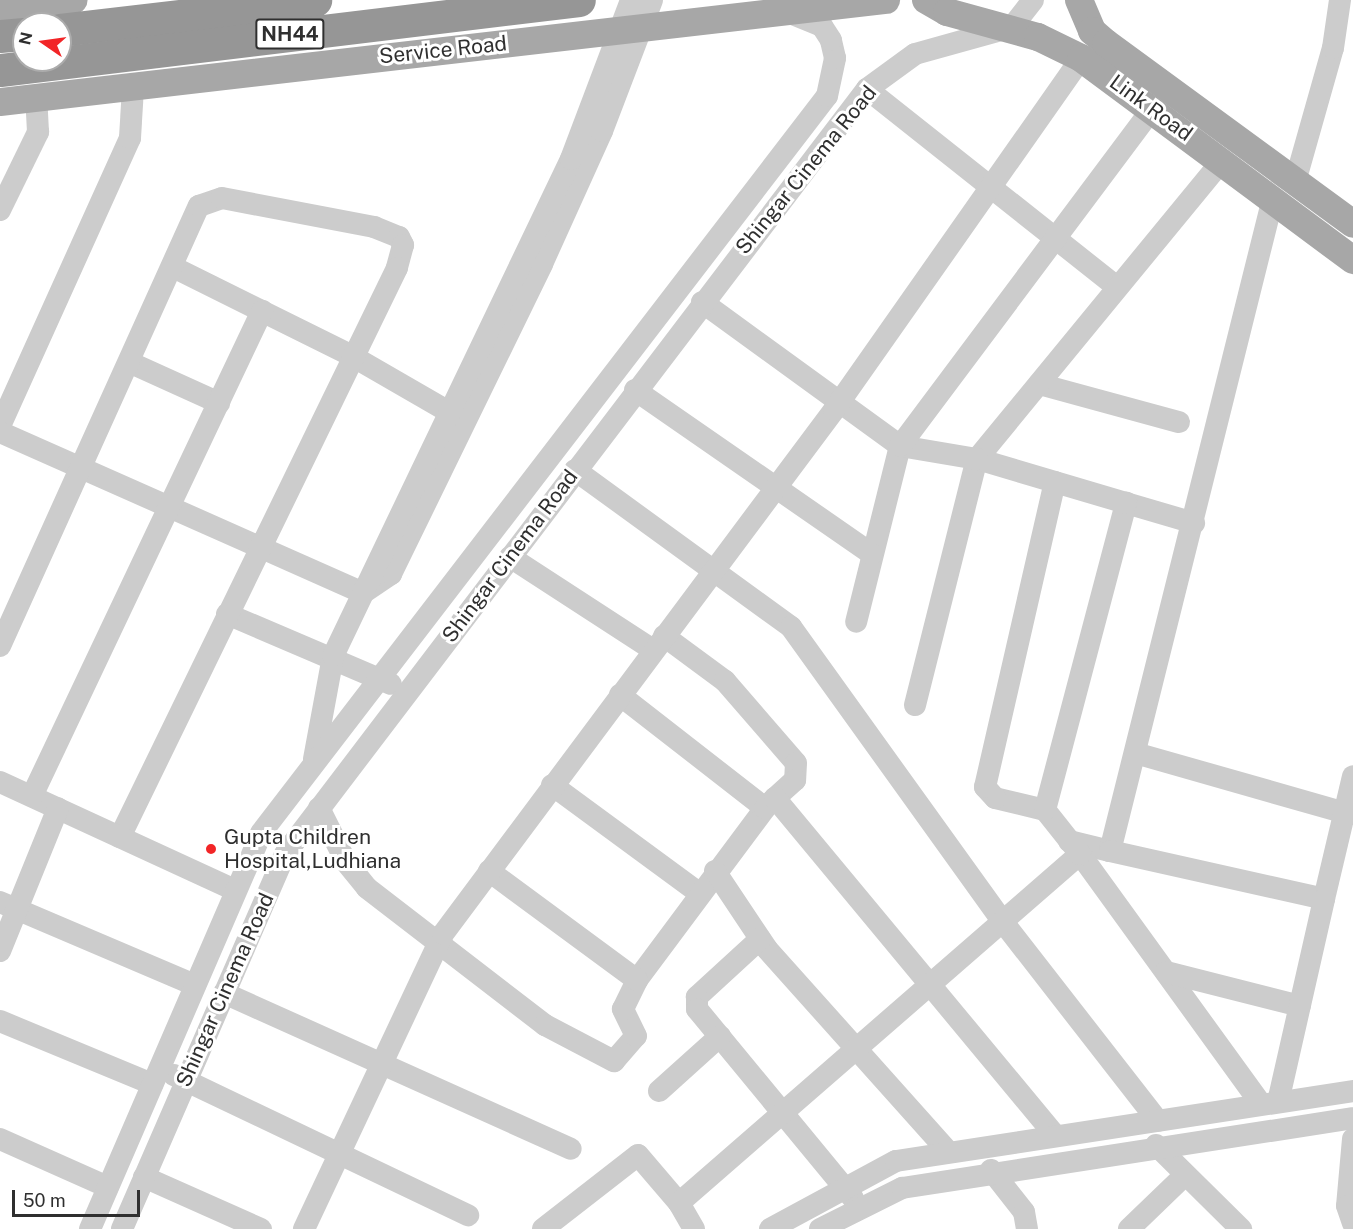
<!DOCTYPE html>
<style>
body{margin:0}
#map{position:relative;width:1353px;height:1229px;overflow:hidden;background:#fff;font-family:"Public Sans",sans-serif}
div>[style]{position:absolute}
.minor>*{height:22px;margin:-11px;padding:0 11px;transform-origin:11px;border-radius:11px;background:#ccc}
.major>*{height:28px;margin:-14px;padding:0 14px;transform-origin:14px;border-radius:14px;background:#a7a7a7}
.highway>*{height:33px;margin:-16.5px;padding:0 16.5px;transform-origin:16.5px;border-radius:16.5px;background:#969696}
.dots>*{width:16px;height:16px;translate:-50% -50%;box-sizing:border-box;border:3px solid #fff;border-radius:50%}
span{translate:-50% -50%;white-space:nowrap;text-align:center;line-height:1.15;-webkit-text-stroke:6px #fff;paint-order:stroke}
.shield-label span{padding:2px 4px;background:#fff;border:2px solid;border-radius:4px;-webkit-text-stroke-width:0}
.shield-label{font-size:20px;color:#2f2f2f;font-weight:700}
.street-label{font-size:21px;color:#2f2f2f}
.poi-label{font-size:21px;color:#2f2f2f}
.left{translate:0 -50%;text-align:left}
.north{position:absolute;left:12px;top:12px;width:60px;height:60px;box-sizing:border-box;background:#fff;border:2px solid #acacac;border-radius:50%;rotate:283deg;font-size:16px;font-weight:700;line-height:24px;text-align:center;color:#2f2f2f}
.north::after{content:'';display:block;margin:auto;width:21px;height:27px;background:#f22527;clip-path:polygon(50% 0,100% 100%,50% 72%,0 100%)}
.scale{position:absolute;left:12px;top:1190px;width:128px;height:27px;box-sizing:border-box;border:3px solid #2f2f2f;border-top:0;padding-left:8px;font-size:18px;line-height:21px;white-space:nowrap;color:#2f2f2f;-webkit-text-stroke:4px #fff;paint-order:stroke}
</style>
<div id="map">
<div class="minor">
<div style="left:867px;top:89px;width:319px;rotate:38.4deg"></div>
<div style="left:1295px;top:182px;width:139px;rotate:-74.2deg"></div>
<div style="left:1333px;top:48px;width:49px;rotate:-81.7deg"></div>
<div style="left:0;top:210px;width:87px;rotate:-64deg"></div>
<div style="left:38px;top:132px;width:34px;rotate:-93deg"></div>
<div style="left:173px;top:267px;width:200px;rotate:26.4deg"></div>
<div style="left:352px;top:356px;width:126px;rotate:30deg"></div>
<div style="left:702px;top:302px;width:245px;rotate:36deg"></div>
<div style="left:900px;top:446px;width:181px;rotate:104deg"></div>
<div style="left:131px;top:363px;width:97px;rotate:24.4deg"></div>
<div style="left:1039px;top:384px;width:145px;rotate:15.2deg"></div>
<div style="left:635px;top:390px;width:288px;rotate:34.7deg"></div>
<div style="left:0;top:426px;width:316px;rotate:-65.7deg"></div>
<div style="left:130px;top:138px;width:51px;rotate:-86.6deg"></div>
<div style="left:0;top:432px;width:397px;rotate:23.9deg"></div>
<div style="left:363px;top:593px;width:34px;rotate:-34deg"></div>
<div style="left:391px;top:574px;width:345px;rotate:-64deg"></div>
<div style="left:542px;top:264px;width:146px;rotate:-65.7deg"></div>
<div style="left:602px;top:131px;width:140px;rotate:-69.1deg"></div>
<div style="left:575px;top:470px;width:267px;rotate:36deg"></div>
<div style="left:791px;top:627px;width:363px;rotate:54.3deg"></div>
<div style="left:1003px;top:922px;width:252px;rotate:52.1deg"></div>
<div style="left:1126px;top:503px;width:71px;rotate:16.4deg"></div>
<div style="left:510px;top:557px;width:171px;rotate:33deg"></div>
<div style="left:227px;top:614px;width:178px;rotate:23.1deg"></div>
<div style="left:664px;top:636px;width:76px;rotate:36.4deg"></div>
<div style="left:725px;top:681px;width:108px;rotate:49.1deg"></div>
<div style="left:796px;top:763px;width:17px;rotate:93deg"></div>
<div style="left:795px;top:780px;width:27px;rotate:138deg"></div>
<div style="left:0;top:646px;width:483px;rotate:-65.7deg"></div>
<div style="left:199px;top:206px;width:24px;rotate:-19deg"></div>
<div style="left:222px;top:198px;width:155px;rotate:10.8deg"></div>
<div style="left:374px;top:227px;width:27px;rotate:22deg"></div>
<div style="left:399px;top:237px;width:9px;rotate:63deg"></div>
<div style="left:403px;top:245px;width:24px;rotate:105deg"></div>
<div style="left:397px;top:268px;width:633px;rotate:115.96deg"></div>
<div style="left:915px;top:705px;width:254px;rotate:-75.9deg"></div>
<div style="left:977px;top:459px;width:387px;rotate:-50.6deg"></div>
<div style="left:1135px;top:753px;width:218px;rotate:15.9deg"></div>
<div style="left:314px;top:759px;width:105px;rotate:-79.5deg"></div>
<div style="left:333px;top:656px;width:551px;rotate:-64.41deg"></div>
<div style="left:571px;top:159px;width:170px;rotate:-69.3deg"></div>
<div style="left:0;top:782px;width:259px;rotate:24.7deg"></div>
<div style="left:552px;top:785px;width:182px;rotate:36.3deg"></div>
<div style="left:32px;top:796px;width:537px;rotate:-64.63deg"></div>
<div style="left:319px;top:808px;width:60px;rotate:63.4deg"></div>
<div style="left:346px;top:862px;width:33px;rotate:51deg"></div>
<div style="left:367px;top:888px;width:225px;rotate:37.6deg"></div>
<div style="left:545px;top:1025px;width:78px;rotate:27.6deg"></div>
<div style="left:614px;top:1061px;width:33px;rotate:-49deg"></div>
<div style="left:636px;top:1036px;width:30px;rotate:-116deg"></div>
<div style="left:623px;top:1009px;width:32px;rotate:-64deg"></div>
<div style="left:637px;top:980px;width:214px;rotate:-53.3deg"></div>
<div style="left:765px;top:808px;width:184px;rotate:-142.1deg"></div>
<div style="left:765px;top:808px;width:14px;rotate:-45deg"></div>
<div style="left:775px;top:798px;width:437px;rotate:50.3deg"></div>
<div style="left:1045px;top:810px;width:51px;rotate:-166.5deg"></div>
<div style="left:995px;top:798px;width:15px;rotate:-132deg"></div>
<div style="left:985px;top:787px;width:313px;rotate:-77.1deg"></div>
<div style="left:1069px;top:841px;width:42px;rotate:13.7deg"></div>
<div style="left:1110px;top:851px;width:673px;rotate:-75.98deg"></div>
<div style="left:1110px;top:851px;width:219px;rotate:12.6deg"></div>
<div style="left:1324px;top:899px;width:126px;rotate:-76.7deg"></div>
<div style="left:1080px;top:854px;width:309px;rotate:54.1deg"></div>
<div style="left:489px;top:871px;width:184px;rotate:36.4deg"></div>
<div style="left:715px;top:871px;width:94px;rotate:56.3deg"></div>
<div style="left:767px;top:949px;width:268px;rotate:48.2deg"></div>
<div style="left:0;top:902px;width:212px;rotate:23.1deg"></div>
<div style="left:760px;top:939px;width:86px;rotate:137.4deg"></div>
<div style="left:697px;top:997px;width:12px;rotate:90deg"></div>
<div style="left:697px;top:1009px;width:245px;rotate:50.5deg"></div>
<div style="left:0;top:951px;width:154px;rotate:-67.9deg"></div>
<div style="left:1166px;top:972px;width:138px;rotate:14.2deg"></div>
<div style="left:224px;top:993px;width:380px;rotate:24.2deg"></div>
<div style="left:0;top:1021px;width:165px;rotate:22.5deg"></div>
<div style="left:174px;top:1075px;width:326px;rotate:25.5deg"></div>
<div style="left:659px;top:1091px;width:82px;rotate:-42deg"></div>
<div style="left:1278px;top:1102px;width:208px;rotate:-77.2deg"></div>
<div style="left:0;top:1139px;width:118px;rotate:24deg"></div>
<div style="left:1353px;top:1139px;width:67px;rotate:95.1deg"></div>
<div style="left:1347px;top:1206px;width:18px;rotate:71deg"></div>
<div style="left:1156px;top:1145px;width:120px;rotate:44.7deg"></div>
<div style="left:991px;top:1170px;width:53px;rotate:51.8deg"></div>
<div style="left:1024px;top:1212px;width:17px;rotate:80deg"></div>
<div style="left:144px;top:1177px;width:128px;rotate:24deg"></div>
<div style="left:90px;top:1229px;width:431px;rotate:-66.6deg"></div>
<div style="left:261px;top:833px;width:929px;rotate:-52.48deg"></div>
<div style="left:827px;top:96px;width:39px;rotate:-78deg"></div>
<div style="left:835px;top:58px;width:18px;rotate:-103deg"></div>
<div style="left:831px;top:40px;width:17px;rotate:-123deg"></div>
<div style="left:822px;top:26px;width:35px;rotate:-158deg"></div>
<div style="left:122px;top:1229px;width:409px;rotate:-66.5deg"></div>
<div style="left:285px;top:854px;width:961px;rotate:-52.74deg"></div>
<div style="left:867px;top:89px;width:59px;rotate:-36.1deg"></div>
<div style="left:915px;top:54px;width:101px;rotate:-15.6deg"></div>
<div style="left:1012px;top:27px;width:34px;rotate:-52deg"></div>
<div style="left:304px;top:1229px;width:326px;rotate:-64.8deg"></div>
<div style="left:443px;top:934px;width:654px;rotate:-53.27deg"></div>
<div style="left:834px;top:410px;width:430px;rotate:-54.9deg"></div>
<div style="left:543px;top:1229px;width:120px;rotate:-37.9deg"></div>
<div style="left:638px;top:1155px;width:63px;rotate:49.5deg"></div>
<div style="left:694px;top:1229px;width:30px;rotate:-120deg"></div>
<div style="left:679px;top:1203px;width:532px;rotate:-41.03deg"></div>
<div style="left:1080px;top:854px;width:56px;rotate:-128.5deg"></div>
<div style="left:1045px;top:810px;width:318px;rotate:-75.2deg"></div>
<div style="left:1126px;top:503px;width:155px;rotate:-163.5deg"></div>
<div style="left:977px;top:459px;width:78px;rotate:-170.4deg"></div>
<div style="left:900px;top:446px;width:421px;rotate:-53.2deg"></div>
<div style="left:770px;top:1229px;width:143px;rotate:-28.4deg"></div>
<div style="left:896px;top:1161px;width:462px;rotate:-8.7deg"></div>
<div style="left:820px;top:1229px;width:92px;rotate:-26.6deg"></div>
<div style="left:902px;top:1188px;width:456px;rotate:-8.8deg"></div>
<div style="left:1129px;top:1229px;width:78px;rotate:-44deg"></div>
</div>
<div class="major">
<div style="left:926px;top:0;width:24px;rotate:30deg"></div>
<div style="left:947px;top:12px;width:94px;rotate:15.4deg"></div>
<div style="left:1038px;top:37px;width:48px;rotate:26deg"></div>
<div style="left:1081px;top:58px;width:339px;rotate:36.6deg"></div>
<div style="left:1079px;top:0;width:34px;rotate:67deg"></div>
<div style="left:1092px;top:31px;width:18px;rotate:41deg"></div>
<div style="left:1106px;top:43px;width:306px;rotate:36.2deg"></div>
<div style="left:0;top:8px;width:74px;rotate:-6.2deg"></div>
<div style="left:0;top:102px;width:892px;rotate:-6.57deg"></div>
</div>
<div class="highway">
<div style="left:60px;top:30px;width:257px;rotate:-6.7deg"></div>
<div style="left:0;top:36px;width:24px;rotate:-5deg"></div>
<div style="left:0;top:70px;width:583px;rotate:-6.89deg"></div>
</div>
<div class="dots">
<div style="left:211px;top:849px;background:#f22527"></div>
</div>
<div class="shield-label">
<span style="left:290px;top:34px">NH44</span>
</div>
<div class="street-label">
<span style="left:443px;top:50px;rotate:-6deg">Service Road</span>
<span style="left:1151px;top:108px;rotate:36deg">Link Road</span>
<span style="left:806px;top:170px;rotate:-51deg">Shingar Cinema Road</span>
<span style="left:510px;top:556px;rotate:-53deg">Shingar Cinema Road</span>
<span style="left:225px;top:990px;rotate:-66deg">Shingar Cinema Road</span>
</div>
<div class="poi-label">
<span class="left" style="left:224px;top:849px">Gupta Children<br>Hospital,Ludhiana</span>
</div>
<div class="north">N</div>
<div class="scale">50 m</div>
</div>
